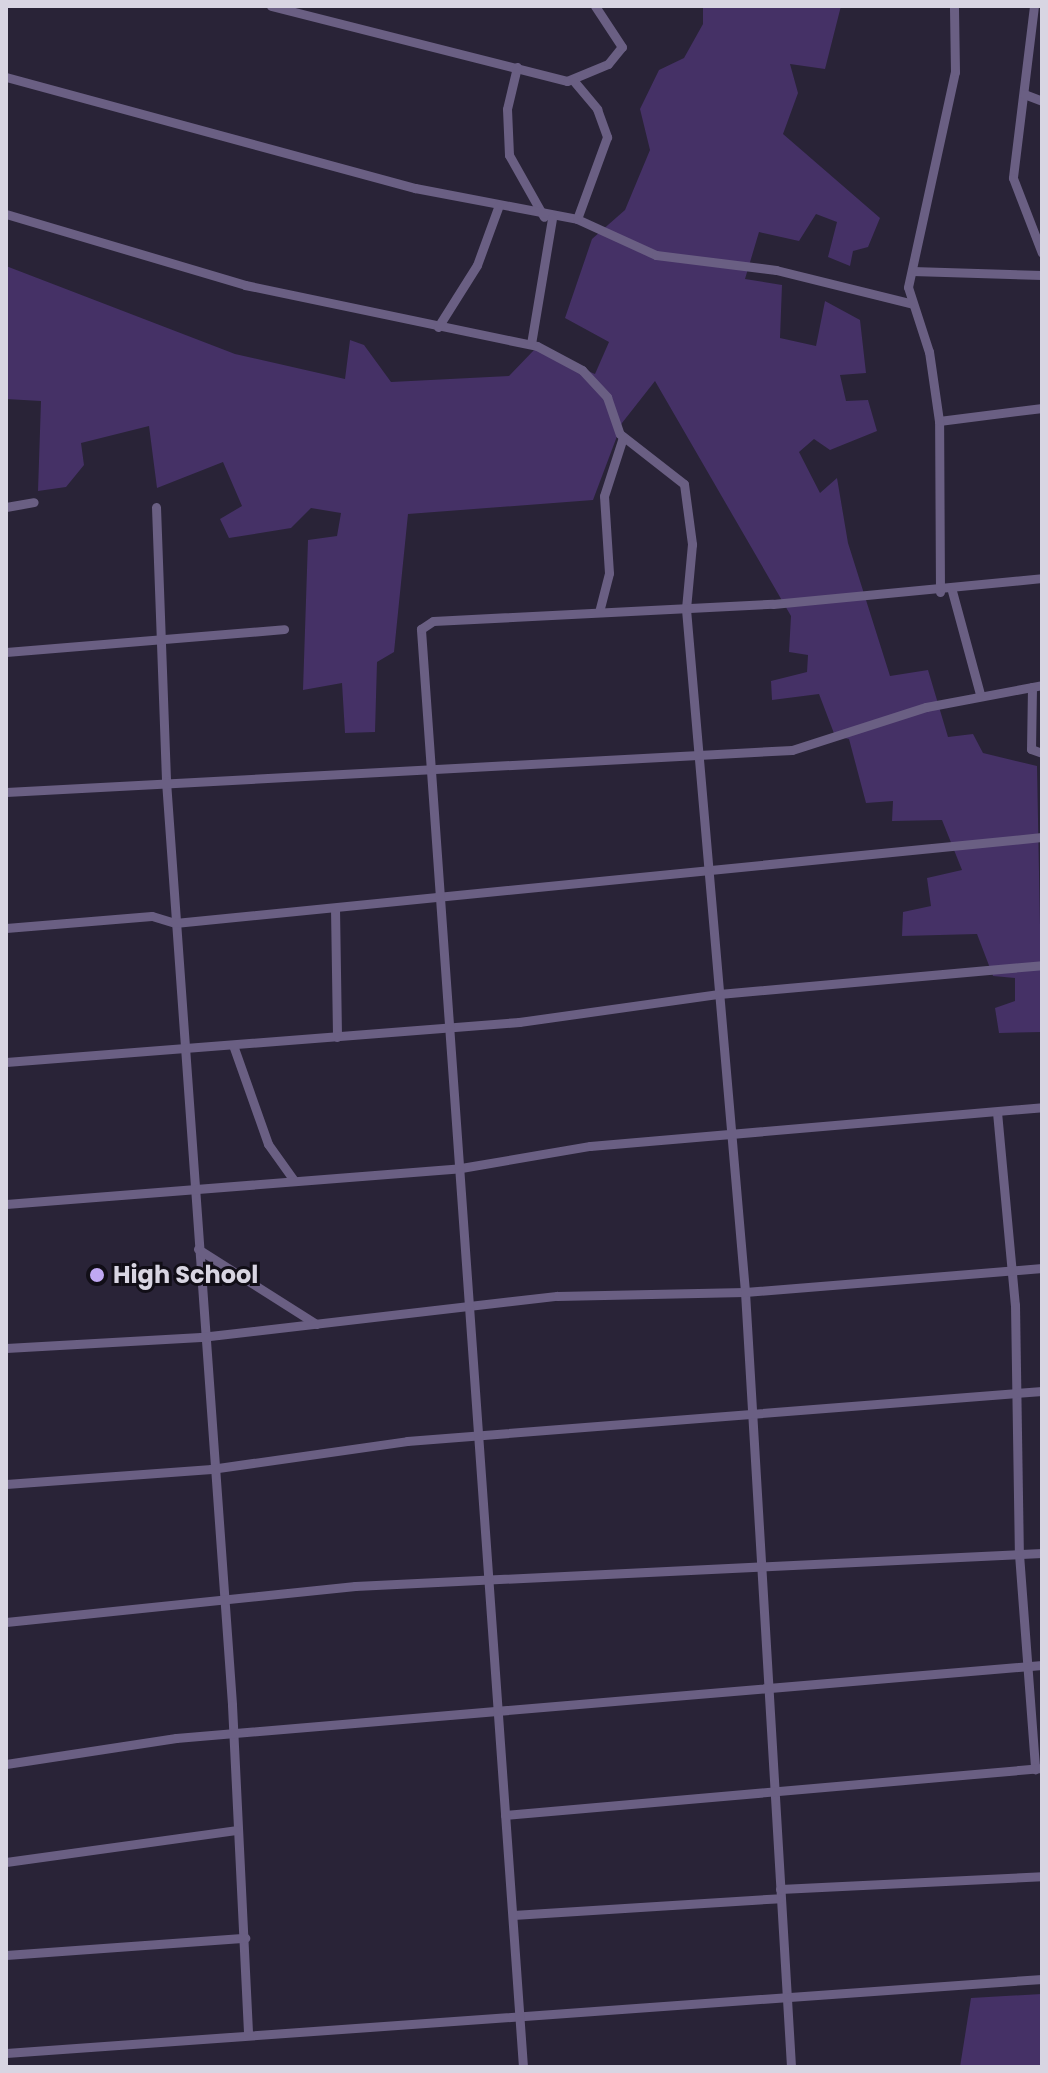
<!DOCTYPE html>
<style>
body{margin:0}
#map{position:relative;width:1048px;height:2073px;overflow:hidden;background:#292337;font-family:Poppins,sans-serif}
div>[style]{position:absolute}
.green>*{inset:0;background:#453166}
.street>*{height:9px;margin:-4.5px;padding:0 4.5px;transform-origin:4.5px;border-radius:4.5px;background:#6a5f83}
.dots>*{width:22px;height:22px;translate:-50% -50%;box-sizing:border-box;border:4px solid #110e17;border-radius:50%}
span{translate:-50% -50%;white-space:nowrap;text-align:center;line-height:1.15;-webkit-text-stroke:6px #110e17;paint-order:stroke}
.poi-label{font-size:24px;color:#d8d5e2;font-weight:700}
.left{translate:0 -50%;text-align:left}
.frame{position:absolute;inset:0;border:8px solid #d8d5e2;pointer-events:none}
</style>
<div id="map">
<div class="green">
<div style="clip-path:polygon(703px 6px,841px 6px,825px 69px,790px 64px,798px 93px,783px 134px,880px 218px,868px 247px,853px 251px,850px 266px,828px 257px,837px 222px,816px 214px,799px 241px,759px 232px,745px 279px,782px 285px,780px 338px,816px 346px,825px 301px,860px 320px,866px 373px,840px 375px,846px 401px,868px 400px,877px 431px,830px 450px,814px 439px,799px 452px,820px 493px,837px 478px,848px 543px,890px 676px,928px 670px,948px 737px,973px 734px,983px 753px,1037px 766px,1042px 1032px,999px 1033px,995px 1008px,1015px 1001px,1015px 978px,993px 976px,977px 934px,902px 936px,903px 912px,931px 906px,927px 878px,962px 870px,942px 820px,892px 821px,893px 801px,866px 803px,849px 739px,835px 736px,819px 694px,772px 700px,771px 681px,807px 672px,808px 655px,789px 652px,791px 616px,655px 381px,622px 423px,593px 500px,408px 514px,394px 652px,377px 662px,375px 732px,345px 733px,342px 683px,303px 690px,308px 540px,337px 536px,341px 513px,311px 508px,291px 528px,229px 538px,220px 519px,242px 506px,223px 462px,157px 488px,149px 426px,81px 443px,84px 465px,66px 487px,38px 491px,41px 401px,6px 399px,6px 266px,235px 354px,345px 379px,350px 340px,364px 345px,391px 382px,509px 376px,535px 349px,595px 374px,609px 342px,565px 318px,592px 239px,625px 210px,650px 150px,640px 109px,659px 70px,684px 58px,703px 24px)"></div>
<div style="clip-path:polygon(1042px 1994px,1042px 2067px,960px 2067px,971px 1998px)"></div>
</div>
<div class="street">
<div style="left:271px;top:6px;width:305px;rotate:14.2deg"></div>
<div style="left:567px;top:81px;width:44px;rotate:-22.5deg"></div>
<div style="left:608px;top:64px;width:22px;rotate:-51deg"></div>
<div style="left:622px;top:47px;width:49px;rotate:-123.4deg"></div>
<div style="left:1034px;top:6px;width:173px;rotate:97deg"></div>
<div style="left:1013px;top:178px;width:80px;rotate:68.9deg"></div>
<div style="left:517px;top:67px;width:43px;rotate:103.4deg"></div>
<div style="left:507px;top:109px;width:46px;rotate:87.5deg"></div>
<div style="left:509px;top:155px;width:71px;rotate:60.6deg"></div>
<div style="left:6px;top:77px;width:424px;rotate:15.2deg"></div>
<div style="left:415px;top:188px;width:165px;rotate:10.8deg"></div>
<div style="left:577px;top:219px;width:87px;rotate:24.5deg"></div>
<div style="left:656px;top:255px;width:121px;rotate:7.1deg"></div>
<div style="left:776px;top:270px;width:141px;rotate:13.9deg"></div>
<div style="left:573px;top:80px;width:38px;rotate:50deg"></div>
<div style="left:597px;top:109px;width:30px;rotate:70deg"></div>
<div style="left:607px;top:137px;width:87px;rotate:110.1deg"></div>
<div style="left:1024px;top:94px;width:19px;rotate:21deg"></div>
<div style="left:6px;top:214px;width:249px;rotate:16.5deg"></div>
<div style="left:245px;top:285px;width:298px;rotate:11.8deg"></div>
<div style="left:537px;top:346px;width:51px;rotate:28.1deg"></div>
<div style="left:582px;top:370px;width:37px;rotate:47deg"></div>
<div style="left:607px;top:397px;width:39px;rotate:71deg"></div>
<div style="left:620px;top:434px;width:81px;rotate:38deg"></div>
<div style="left:684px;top:484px;width:61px;rotate:82.4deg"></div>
<div style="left:692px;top:544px;width:65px;rotate:95.3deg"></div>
<div style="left:686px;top:609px;width:686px;rotate:85.06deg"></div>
<div style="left:745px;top:1292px;width:776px;rotate:86.6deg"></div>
<div style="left:912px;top:271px;width:130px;rotate:1.8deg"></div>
<div style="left:438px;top:327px;width:73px;rotate:-57.8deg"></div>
<div style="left:477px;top:265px;width:64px;rotate:-69.9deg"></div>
<div style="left:531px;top:344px;width:128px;rotate:-80.5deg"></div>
<div style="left:939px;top:421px;width:104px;rotate:-7.2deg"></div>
<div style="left:6px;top:507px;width:28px;rotate:-10deg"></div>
<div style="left:156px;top:507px;width:274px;rotate:87.9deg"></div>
<div style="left:166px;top:781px;width:926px;rotate:85.91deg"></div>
<div style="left:232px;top:1705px;width:330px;rotate:87.2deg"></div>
<div style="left:952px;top:591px;width:107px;rotate:74.8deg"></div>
<div style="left:940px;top:592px;width:171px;rotate:-90.3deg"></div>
<div style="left:939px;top:421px;width:70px;rotate:-98.2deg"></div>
<div style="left:929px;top:352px;width:68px;rotate:-107.9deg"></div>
<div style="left:908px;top:287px;width:220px;rotate:-77.7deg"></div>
<div style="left:955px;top:72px;width:66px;rotate:-90.9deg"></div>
<div style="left:599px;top:612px;width:40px;rotate:-75.6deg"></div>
<div style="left:609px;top:573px;width:77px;rotate:-93.7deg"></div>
<div style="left:604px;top:496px;width:62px;rotate:-72.1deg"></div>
<div style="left:6px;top:652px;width:279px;rotate:-4.7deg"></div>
<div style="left:1032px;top:687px;width:62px;rotate:90.9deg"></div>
<div style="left:1031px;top:749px;width:12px;rotate:20deg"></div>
<div style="left:6px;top:792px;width:787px;rotate:-3.06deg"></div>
<div style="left:792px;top:750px;width:141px;rotate:-17.8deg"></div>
<div style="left:926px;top:707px;width:118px;rotate:-10.7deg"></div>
<div style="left:335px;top:908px;width:129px;rotate:89.1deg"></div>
<div style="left:6px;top:928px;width:146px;rotate:-4.7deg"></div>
<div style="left:152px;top:916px;width:24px;rotate:17deg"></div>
<div style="left:175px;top:923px;width:871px;rotate:-5.66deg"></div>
<div style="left:233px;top:1045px;width:105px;rotate:70.5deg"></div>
<div style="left:268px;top:1144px;width:43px;rotate:54.5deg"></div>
<div style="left:6px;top:1062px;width:515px;rotate:-4.46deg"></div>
<div style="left:519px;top:1022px;width:202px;rotate:-8deg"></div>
<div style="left:719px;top:994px;width:324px;rotate:-5.1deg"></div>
<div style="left:997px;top:1112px;width:194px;rotate:84.7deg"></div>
<div style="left:1015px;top:1305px;width:249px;rotate:89.1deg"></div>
<div style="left:1019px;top:1554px;width:216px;rotate:85.7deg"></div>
<div style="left:6px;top:1204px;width:456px;rotate:-4.5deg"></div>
<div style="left:461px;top:1168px;width:131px;rotate:-9.7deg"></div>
<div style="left:590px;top:1146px;width:454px;rotate:-4.9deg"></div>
<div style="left:198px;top:1249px;width:140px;rotate:32.4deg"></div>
<div style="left:6px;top:1348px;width:195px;rotate:-3.2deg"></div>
<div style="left:201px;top:1337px;width:358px;rotate:-6.6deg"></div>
<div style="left:557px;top:1296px;width:188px;rotate:-1.2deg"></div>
<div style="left:745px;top:1292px;width:298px;rotate:-4.6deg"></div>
<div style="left:6px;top:1484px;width:206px;rotate:-4.2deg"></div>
<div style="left:211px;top:1469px;width:198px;rotate:-8.1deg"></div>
<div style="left:407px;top:1441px;width:637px;rotate:-4.5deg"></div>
<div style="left:6px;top:1622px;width:351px;rotate:-5.9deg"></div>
<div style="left:355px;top:1586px;width:688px;rotate:-2.75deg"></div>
<div style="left:6px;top:1764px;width:172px;rotate:-8.7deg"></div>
<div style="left:176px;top:1738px;width:869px;rotate:-4.82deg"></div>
<div style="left:505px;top:1815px;width:539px;rotate:-5deg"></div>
<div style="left:6px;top:1862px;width:232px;rotate:-7.9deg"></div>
<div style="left:780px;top:1889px;width:262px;rotate:-2.8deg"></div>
<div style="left:513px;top:1915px;width:268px;rotate:-3.6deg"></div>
<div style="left:6px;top:1955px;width:240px;rotate:-4.1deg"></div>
<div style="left:6px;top:2053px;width:1039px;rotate:-4.09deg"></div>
<div style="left:523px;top:2067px;width:1442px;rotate:-94.06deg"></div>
<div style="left:421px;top:629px;width:14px;rotate:-34deg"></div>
<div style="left:433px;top:621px;width:340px;rotate:-2.9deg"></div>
<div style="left:773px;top:604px;width:270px;rotate:-5.5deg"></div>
</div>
<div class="dots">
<div style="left:97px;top:1275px;background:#c0a8f3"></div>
</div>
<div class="poi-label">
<span class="left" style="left:113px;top:1275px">High School</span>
</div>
<div class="frame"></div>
</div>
